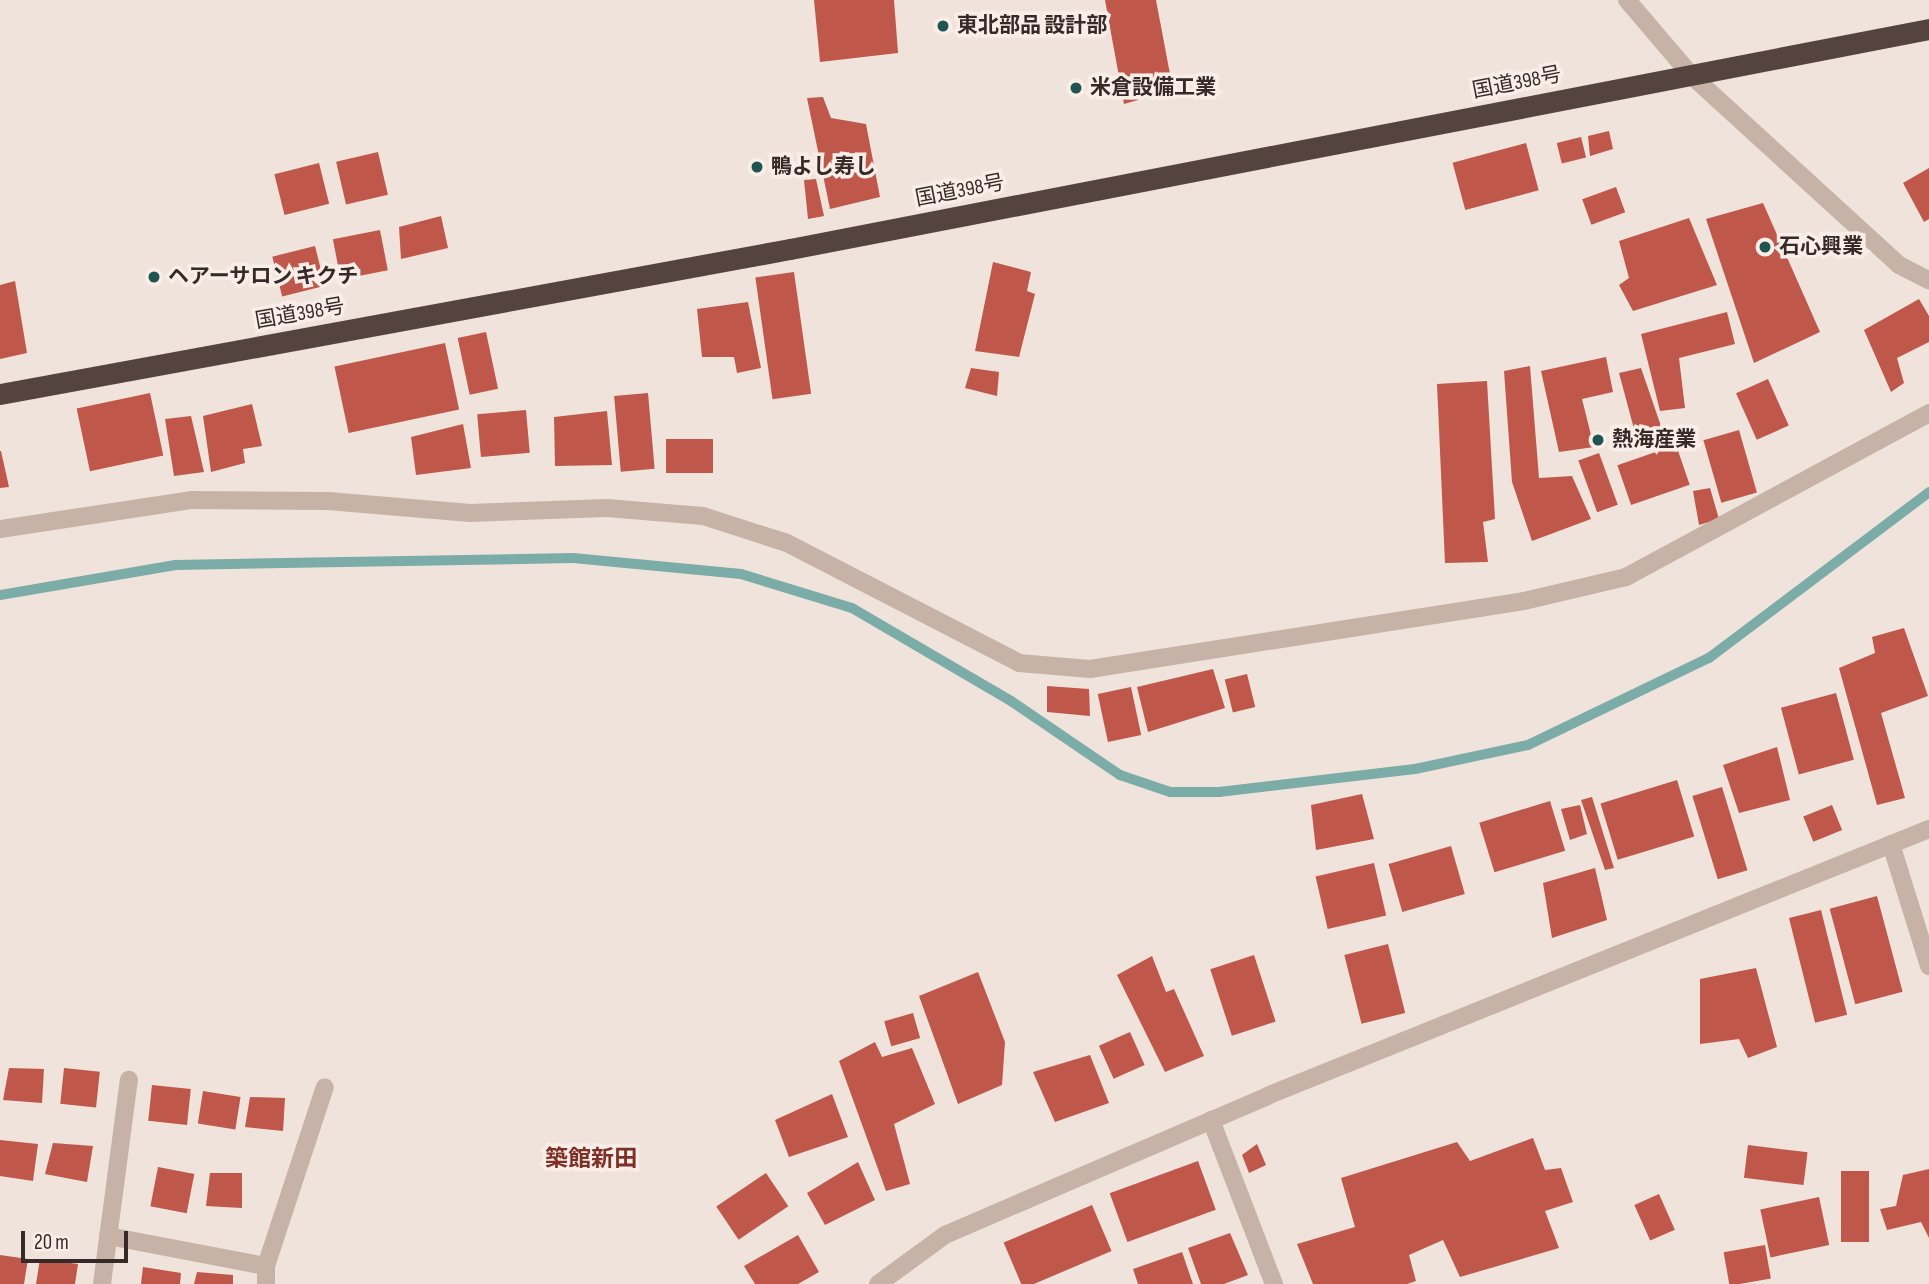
<!DOCTYPE html>
<meta charset="utf-8">
<style>
body{margin:0}
#map{position:relative;width:1929px;height:1284px;overflow:hidden;background:#f0e3db;font-family:"Sofia Sans Condensed","Noto Sans JP",sans-serif}
div>[style]{position:absolute}
.stream>*{height:10px;margin:-5px;padding:0 5px;transform-origin:5px;border-radius:5px;background:#7caca7}
.building>*{inset:0;background:#bf574a;transform-origin:0 0}
.minor>*{height:18px;margin:-9px;padding:0 9px;transform-origin:9px;border-radius:9px;background:#c7b2a8}
.highway>*{height:21px;margin:-10.5px;padding:0 10.5px;transform-origin:10.5px;border-radius:10.5px;background:#55433f}
.dots>*{width:19px;height:19px;translate:-50% -50%;box-sizing:border-box;border:4px solid #f8eee7;border-radius:50%}
span{translate:-50% -50%;white-space:nowrap;text-align:center;line-height:1.15;-webkit-text-stroke:7px #f8eee7;paint-order:stroke}
.poi-label{font-size:21px;color:#352a28;font-weight:700}
.left{translate:0 -50%;text-align:left}
.street-label{font-size:21px;color:#352a28}
.neighbourhood-label{font-size:23px;color:#7f2f25;font-weight:700}
.scale{position:absolute;left:21px;top:1231px;width:107px;height:32px;box-sizing:border-box;border:4px solid #352a28;border-top:0;padding-left:9px;font-size:21px;line-height:24px;white-space:nowrap;color:#352a28;-webkit-text-stroke:5px #f8eee7;paint-order:stroke}
</style>
<div id="map">
<div class="stream">
<div style="left:0;top:595px;width:178px;rotate:-9.7deg"></div>
<div style="left:175px;top:565px;width:398px;rotate:-1deg"></div>
<div style="left:573px;top:558px;width:169px;rotate:5.4deg"></div>
<div style="left:741px;top:574px;width:116px;rotate:17deg"></div>
<div style="left:852px;top:608px;width:184px;rotate:30.3deg"></div>
<div style="left:1011px;top:701px;width:132px;rotate:34.2deg"></div>
<div style="left:1120px;top:775px;width:53px;rotate:18.8deg"></div>
<div style="left:1170px;top:792px;width:49px"></div>
<div style="left:1219px;top:792px;width:197px;rotate:-6.7deg"></div>
<div style="left:1415px;top:769px;width:116px;rotate:-12deg"></div>
<div style="left:1528px;top:745px;width:201px;rotate:-25.7deg"></div>
<div style="left:1709px;top:658px;width:276px;rotate:-37deg"></div>
</div>
<div class="building">
<div style="clip-path:polygon(814px 0,894px 0,898px 53px,820px 62px)"></div>
<div style="clip-path:polygon(1105px 0,1156px 0,1173px 90px,1124px 104px)"></div>
<div style="clip-path:polygon(823px 97px,831px 118px,866px 124px,880px 197px,830px 209px,807px 98px)"></div>
<div style="clip-path:polygon(1609px 131px,1613px 149px,1590px 156px,1588px 136px)"></div>
<div style="left:1581px;top:137px;width:21px;height:25px;rotate:76deg"></div>
<div style="left:1526px;top:143px;width:49px;height:76px;rotate:75deg"></div>
<div style="left:378px;top:152px;width:44px;height:43px;rotate:77deg"></div>
<div style="left:319px;top:163px;width:42px;height:46px;rotate:76deg"></div>
<div style="clip-path:polygon(1929px 168px,1929px 219px,1924px 222px,1903px 183px)"></div>
<div style="clip-path:polygon(816px 179px,824px 216px,808px 219px,804px 180px)"></div>
<div style="left:1616px;top:187px;width:27px;height:36px;rotate:70deg"></div>
<div style="clip-path:polygon(1763px 203px,1820px 332px,1754px 363px,1706px 219px)"></div>
<div style="clip-path:polygon(441px 216px,448px 248px,401px 259px,399px 227px)"></div>
<div style="clip-path:polygon(1689px 218px,1717px 285px,1633px 311px,1619px 285px,1629px 278px,1619px 241px)"></div>
<div style="left:380px;top:230px;width:41px;height:48px;rotate:79deg"></div>
<div style="left:315px;top:246px;width:41px;height:44px;rotate:76deg"></div>
<div style="clip-path:polygon(993px 262px,1031px 272px,1027px 291px,1035px 294px,1019px 357px,975px 351px)"></div>
<div style="left:794px;top:272px;width:123px;height:39px;rotate:82deg"></div>
<div style="clip-path:polygon(15px 281px,27px 353px,0 359px,0 285px)"></div>
<div style="clip-path:polygon(1919px 299px,1929px 316px,1929px 342px,1897px 358px,1904px 383px,1891px 392px,1864px 330px)"></div>
<div style="clip-path:polygon(748px 302px,761px 368px,737px 373px,734px 357px,702px 357px,697px 309px)"></div>
<div style="clip-path:polygon(1727px 312px,1735px 344px,1679px 358px,1685px 408px,1660px 411px,1641px 334px)"></div>
<div style="left:486px;top:332px;width:58px;height:29px;rotate:78deg"></div>
<div style="left:445px;top:343px;width:68px;height:113px;rotate:78deg"></div>
<div style="clip-path:polygon(1606px 357px,1613px 392px,1582px 399px,1594px 447px,1559px 452px,1541px 371px)"></div>
<div style="clip-path:polygon(1530px 366px,1539px 478px,1572px 476px,1591px 519px,1532px 541px,1512px 482px,1504px 371px)"></div>
<div style="clip-path:polygon(971px 368px,999px 372px,997px 396px,965px 388px)"></div>
<div style="clip-path:polygon(1641px 368px,1663px 432px,1637px 440px,1619px 373px)"></div>
<div style="left:1768px;top:379px;width:51px;height:35px;rotate:66deg"></div>
<div style="clip-path:polygon(1487px 381px,1495px 519px,1483px 522px,1488px 562px,1445px 563px,1437px 384px)"></div>
<div style="left:150px;top:393px;width:64px;height:75px;rotate:78deg"></div>
<div style="left:648px;top:393px;width:76px;height:34px;rotate:85deg"></div>
<div style="clip-path:polygon(252px 404px,262px 446px,243px 449px,245px 463px,211px 472px,203px 416px)"></div>
<div style="left:526px;top:410px;width:43px;height:49px;rotate:85deg"></div>
<div style="clip-path:polygon(607px 411px,612px 465px,555px 466px,554px 417px)"></div>
<div style="clip-path:polygon(191px 416px,204px 472px,174px 476px,165px 419px)"></div>
<div style="clip-path:polygon(463px 424px,471px 468px,416px 475px,411px 437px)"></div>
<div style="left:1739px;top:430px;width:65px;height:37px;rotate:74deg"></div>
<div style="left:666px;top:439px;width:47px;height:34px"></div>
<div style="left:1676px;top:445px;width:42px;height:62px;rotate:71deg"></div>
<div style="clip-path:polygon(0 451px,1px 451px,9px 487px,0 488px)"></div>
<div style="left:1599px;top:453px;width:55px;height:22px;rotate:70deg"></div>
<div style="clip-path:polygon(1710px 488px,1719px 519px,1699px 525px,1693px 491px)"></div>
<div style="clip-path:polygon(1904px 628px,1928px 696px,1881px 713px,1905px 798px,1877px 805px,1839px 668px,1875px 653px,1872px 637px)"></div>
<div style="clip-path:polygon(1213px 669px,1225px 708px,1148px 732px,1137px 687px)"></div>
<div style="left:1247px;top:674px;width:34px;height:23px;rotate:76deg"></div>
<div style="clip-path:polygon(1047px 686px,1089px 689px,1090px 716px,1047px 712px)"></div>
<div style="left:1131px;top:687px;width:49px;height:34px;rotate:78deg"></div>
<div style="left:1836px;top:693px;width:69px;height:57px;rotate:75deg"></div>
<div style="clip-path:polygon(1777px 747px,1790px 800px,1739px 813px,1723px 765px)"></div>
<div style="left:1677px;top:780px;width:59px;height:80px;rotate:73deg"></div>
<div style="left:1722px;top:787px;width:87px;height:31px;rotate:73deg"></div>
<div style="clip-path:polygon(1362px 794px,1374px 839px,1316px 850px,1311px 805px)"></div>
<div style="clip-path:polygon(1592px 797px,1614px 868px,1605px 870px,1581px 800px)"></div>
<div style="left:1550px;top:801px;width:52px;height:74px;rotate:73deg"></div>
<div style="clip-path:polygon(1580px 805px,1587px 834px,1570px 840px,1561px 809px)"></div>
<div style="left:1832px;top:805px;width:27px;height:31px;rotate:68deg"></div>
<div style="left:1451px;top:846px;width:50px;height:65px;rotate:74deg"></div>
<div style="left:1374px;top:863px;width:54px;height:60px;rotate:77deg"></div>
<div style="clip-path:polygon(1595px 868px,1607px 920px,1552px 938px,1543px 883px)"></div>
<div style="left:1877px;top:896px;width:99px;height:49px;rotate:75deg"></div>
<div style="left:1821px;top:910px;width:108px;height:33px;rotate:76deg"></div>
<div style="left:1388px;top:944px;width:71px;height:45px;rotate:76deg"></div>
<div style="left:1254px;top:955px;width:70px;height:46px;rotate:72deg"></div>
<div style="clip-path:polygon(1152px 956px,1166px 992px,1174px 989px,1204px 1056px,1165px 1072px,1117px 975px)"></div>
<div style="clip-path:polygon(1756px 968px,1777px 1047px,1748px 1058px,1739px 1039px,1700px 1044px,1700px 979px)"></div>
<div style="clip-path:polygon(978px 972px,1005px 1042px,1002px 1085px,958px 1104px,919px 996px)"></div>
<div style="left:913px;top:1013px;width:26px;height:30px;rotate:74deg"></div>
<div style="left:1130px;top:1032px;width:36px;height:34px;rotate:66deg"></div>
<div style="clip-path:polygon(875px 1042px,882px 1057px,912px 1048px,935px 1104px,894px 1124px,910px 1184px,886px 1191px,839px 1061px)"></div>
<div style="clip-path:polygon(1090px 1055px,1109px 1103px,1055px 1122px,1033px 1072px)"></div>
<div style="clip-path:polygon(9px 1068px,44px 1069px,42px 1103px,3px 1100px)"></div>
<div style="left:64px;top:1068px;width:36px;height:36px;rotate:6deg"></div>
<div style="left:152px;top:1085px;width:39px;height:36px;rotate:6deg"></div>
<div style="left:203px;top:1091px;width:38px;height:33px;rotate:9deg"></div>
<div style="clip-path:polygon(832px 1094px,848px 1137px,789px 1157px,775px 1120px)"></div>
<div style="clip-path:polygon(250px 1097px,285px 1098px,283px 1131px,245px 1127px)"></div>
<div style="clip-path:polygon(1533px 1138px,1545px 1170px,1561px 1168px,1573px 1202px,1545px 1211px,1559px 1248px,1460px 1277px,1443px 1240px,1409px 1255px,1416px 1281px,1407px 1284px,1313px 1284px,1297px 1244px,1355px 1227px,1341px 1178px,1457px 1142px,1470px 1161px)"></div>
<div style="clip-path:polygon(0 1140px,38px 1144px,33px 1181px,0 1176px)"></div>
<div style="clip-path:polygon(53px 1143px,93px 1146px,87px 1182px,45px 1174px)"></div>
<div style="clip-path:polygon(1257px 1144px,1266px 1165px,1249px 1173px,1242px 1155px)"></div>
<div style="left:1748px;top:1145px;width:60px;height:33px;rotate:7deg"></div>
<div style="left:1198px;top:1161px;width:52px;height:94px;rotate:70deg"></div>
<div style="clip-path:polygon(858px 1162px,875px 1200px,825px 1225px,807px 1193px)"></div>
<div style="left:158px;top:1167px;width:37px;height:40px;rotate:11deg"></div>
<div style="clip-path:polygon(1929px 1169px,1929px 1238px,1921px 1222px,1887px 1230px,1880px 1209px,1896px 1206px,1903px 1175px)"></div>
<div style="left:1841px;top:1171px;width:28px;height:71px"></div>
<div style="clip-path:polygon(210px 1173px,242px 1173px,242px 1208px,206px 1206px)"></div>
<div style="left:766px;top:1173px;width:40px;height:60px;rotate:56deg"></div>
<div style="left:1659px;top:1194px;width:39px;height:27px;rotate:66deg"></div>
<div style="left:1819px;top:1197px;width:49px;height:60px;rotate:78deg"></div>
<div style="left:1092px;top:1205px;width:50px;height:96px;rotate:67deg"></div>
<div style="clip-path:polygon(1230px 1233px,1248px 1275px,1224px 1284px,1201px 1284px,1188px 1248px)"></div>
<div style="clip-path:polygon(798px 1235px,819px 1272px,798px 1284px,755px 1284px,744px 1266px)"></div>
<div style="left:1765px;top:1245px;width:34px;height:42px;rotate:80deg"></div>
<div style="clip-path:polygon(1182px 1252px,1193px 1284px,1138px 1284px,1133px 1269px)"></div>
<div style="clip-path:polygon(0 1255px,28px 1259px,24px 1284px,0 1284px)"></div>
<div style="clip-path:polygon(40px 1259px,78px 1264px,75px 1284px,36px 1284px)"></div>
<div style="clip-path:polygon(143px 1267px,181px 1273px,180px 1284px,141px 1284px)"></div>
<div style="clip-path:polygon(197px 1272px,233px 1275px,233px 1284px,194px 1284px)"></div>
</div>
<div class="minor">
<div style="left:1627px;top:0;width:99px;rotate:49.5deg"></div>
<div style="left:1691px;top:75px;width:282px;rotate:42.4deg"></div>
<div style="left:1899px;top:265px;width:34px;rotate:27deg"></div>
<div style="left:0;top:529px;width:193px;rotate:-8.6deg"></div>
<div style="left:191px;top:500px;width:137px;rotate:0.4deg"></div>
<div style="left:328px;top:501px;width:143px;rotate:4.8deg"></div>
<div style="left:470px;top:513px;width:137px;rotate:-2.1deg"></div>
<div style="left:607px;top:508px;width:96px;rotate:4.8deg"></div>
<div style="left:703px;top:516px;width:88px;rotate:17.8deg"></div>
<div style="left:787px;top:543px;width:261px;rotate:27.3deg"></div>
<div style="left:1019px;top:663px;width:71px;rotate:4.8deg"></div>
<div style="left:1090px;top:669px;width:439px;rotate:-8.9deg"></div>
<div style="left:1524px;top:601px;width:105px;rotate:-13.2deg"></div>
<div style="left:1626px;top:577px;width:345px;rotate:-28.4deg"></div>
<div style="left:1891px;top:844px;width:128px;rotate:72.7deg"></div>
<div style="left:1211px;top:1120px;width:176px;rotate:69deg"></div>
<div style="left:108px;top:1236px;width:161px;rotate:10.8deg"></div>
<div style="left:102px;top:1284px;width:206px;rotate:-82.5deg"></div>
<div style="left:266px;top:1284px;width:18px;rotate:-90deg"></div>
<div style="left:266px;top:1266px;width:188px;rotate:-71.8deg"></div>
<div style="left:878px;top:1284px;width:83px;rotate:-36.2deg"></div>
<div style="left:945px;top:1235px;width:351px;rotate:-23.3deg"></div>
<div style="left:1267px;top:1096px;width:714px;rotate:-21.97deg"></div>
</div>
<div class="highway">
<div style="left:0;top:394px;width:803px;rotate:-10.4deg"></div>
<div style="left:790px;top:249px;width:1160px;rotate:-10.93deg"></div>
</div>
<div class="dots">
<div style="left:943px;top:26px;background:#1f5450"></div>
<div style="left:1076px;top:88px;background:#1f5450"></div>
<div style="left:757px;top:167px;background:#1f5450"></div>
<div style="left:1765px;top:247px;background:#1f5450"></div>
<div style="left:154px;top:277px;background:#1f5450"></div>
<div style="left:1598px;top:440px;background:#1f5450"></div>
</div>
<div class="poi-label">
<span class="left" style="left:957px;top:26px">東北部品 設計部</span>
<span class="left" style="left:1090px;top:88px">米倉設備工業</span>
<span class="left" style="left:771px;top:167px">鴨よし寿し</span>
<span class="left" style="left:1779px;top:247px">石心興業</span>
<span class="left" style="left:168px;top:277px">ヘアーサロン キクチ</span>
<span class="left" style="left:1612px;top:440px">熱海産業</span>
</div>
<div class="street-label">
<span style="left:1517px;top:83px;rotate:-11deg">国道398号</span>
<span style="left:960px;top:191px;rotate:-11deg">国道398号</span>
<span style="left:300px;top:314px;rotate:-10deg">国道398号</span>
</div>
<div class="neighbourhood-label">
<span style="left:591px;top:1159px">築館新田</span>
</div>
<div class="scale">20 m</div>
</div>
